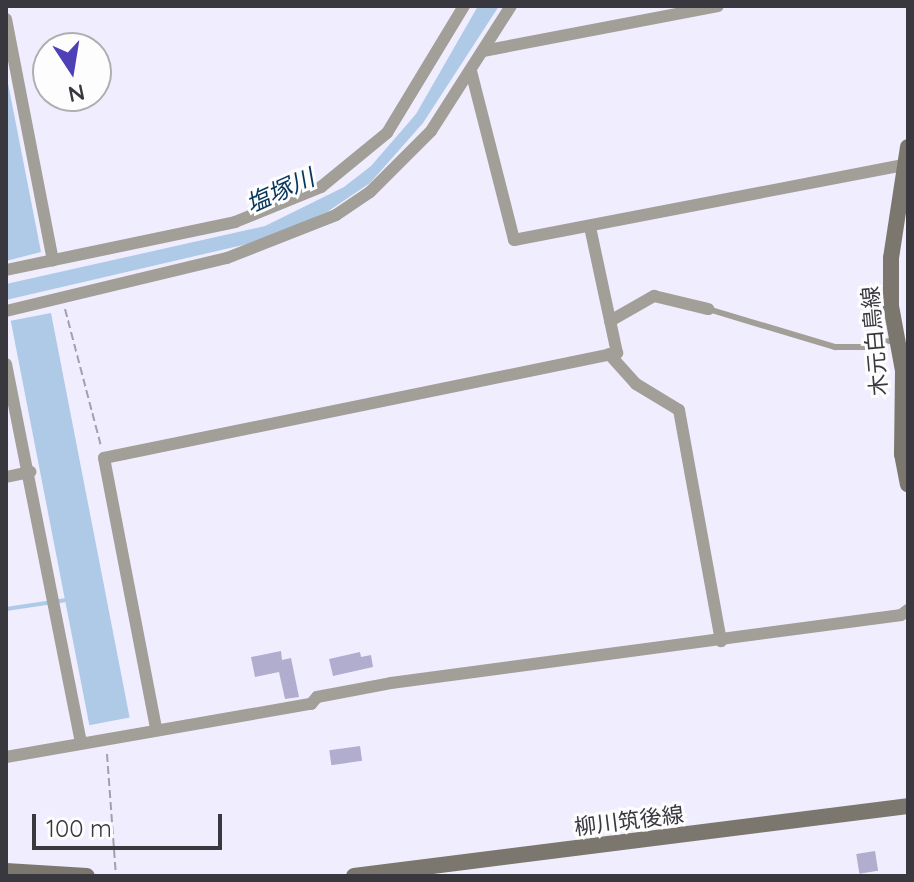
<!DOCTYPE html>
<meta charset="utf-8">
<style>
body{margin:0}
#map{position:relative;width:914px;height:882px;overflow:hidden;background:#f0eefe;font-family:Quicksand,"Noto Sans JP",sans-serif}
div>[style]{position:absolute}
.water>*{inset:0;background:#aecae6;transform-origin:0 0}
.stream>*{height:4px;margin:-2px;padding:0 2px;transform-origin:2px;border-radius:2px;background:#aecae6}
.building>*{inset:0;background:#b1adcf;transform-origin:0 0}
.path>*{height:2px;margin-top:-1px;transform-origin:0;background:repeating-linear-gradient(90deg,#a1a0ac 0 8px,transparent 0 12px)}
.lane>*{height:6px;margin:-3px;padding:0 3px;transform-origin:3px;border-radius:3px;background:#a29e98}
.street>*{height:12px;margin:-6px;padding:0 6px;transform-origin:6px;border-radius:6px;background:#a29e98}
.secondary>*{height:16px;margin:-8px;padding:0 8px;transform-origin:8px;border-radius:8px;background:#7c776e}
span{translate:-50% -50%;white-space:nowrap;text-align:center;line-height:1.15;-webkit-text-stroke:6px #fdfdfd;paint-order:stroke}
.street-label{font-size:22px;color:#39383f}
.water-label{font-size:24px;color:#08365a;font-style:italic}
.frame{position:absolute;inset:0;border:8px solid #39383f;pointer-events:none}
.north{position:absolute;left:32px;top:32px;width:80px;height:80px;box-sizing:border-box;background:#fdfdfd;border:2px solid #afaeb1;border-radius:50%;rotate:168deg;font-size:22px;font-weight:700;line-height:32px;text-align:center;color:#39383f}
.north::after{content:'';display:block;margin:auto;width:28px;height:36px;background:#4e40b7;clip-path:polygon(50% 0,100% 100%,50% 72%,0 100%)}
.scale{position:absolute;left:32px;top:814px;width:190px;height:36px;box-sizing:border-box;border:4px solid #39383f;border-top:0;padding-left:10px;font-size:24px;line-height:28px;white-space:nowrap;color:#39383f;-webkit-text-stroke:6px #fdfdfd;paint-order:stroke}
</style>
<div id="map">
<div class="water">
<div style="clip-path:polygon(478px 6px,499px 6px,423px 123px,370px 183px,327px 212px,260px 241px,6px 300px,6px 284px,265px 226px,344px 187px,371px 166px,416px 114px)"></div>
<div style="clip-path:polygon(6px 73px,41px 252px,6px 261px)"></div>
<div style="left:51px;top:313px;width:412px;height:41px;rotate:79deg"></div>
</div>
<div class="stream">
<div style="left:6px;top:609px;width:61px;rotate:-8.5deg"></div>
</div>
<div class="building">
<div style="clip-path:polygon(281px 651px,282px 660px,291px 658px,299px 697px,285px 699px,279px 672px,255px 677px,251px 657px)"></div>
<div style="clip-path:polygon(360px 652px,361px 657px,371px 655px,373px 667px,333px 676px,329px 659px)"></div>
<div style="left:360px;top:746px;width:15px;height:31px;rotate:82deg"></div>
<div style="left:875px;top:851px;width:20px;height:19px;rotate:81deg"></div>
</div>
<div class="path">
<div style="left:65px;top:309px;width:142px;rotate:75.3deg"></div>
<div style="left:107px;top:754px;width:122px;rotate:85.8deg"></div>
</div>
<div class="lane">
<div style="left:708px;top:309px;width:133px;rotate:16.7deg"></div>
<div style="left:835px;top:347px;width:34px"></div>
<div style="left:869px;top:347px;width:27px;rotate:-17deg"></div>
</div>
<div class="street">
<div style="left:6px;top:19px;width:246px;rotate:79deg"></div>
<div style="left:483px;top:51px;width:239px;rotate:-10.8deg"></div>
<div style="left:471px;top:71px;width:174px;rotate:75.7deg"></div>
<div style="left:514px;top:240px;width:398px;rotate:-10.9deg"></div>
<div style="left:6px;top:270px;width:234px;rotate:-11.8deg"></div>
<div style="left:235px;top:222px;width:93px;rotate:-22.1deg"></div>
<div style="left:321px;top:187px;width:85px;rotate:-39.3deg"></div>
<div style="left:387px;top:133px;width:149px;rotate:-58.8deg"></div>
<div style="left:6px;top:311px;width:227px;rotate:-13.5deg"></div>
<div style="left:227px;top:258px;width:117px;rotate:-21.5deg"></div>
<div style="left:336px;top:215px;width:41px;rotate:-34.1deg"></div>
<div style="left:370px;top:192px;width:86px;rotate:-45deg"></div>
<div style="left:431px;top:131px;width:148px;rotate:-57.4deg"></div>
<div style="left:610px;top:321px;width:51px;rotate:-29.6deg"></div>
<div style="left:654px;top:296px;width:56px;rotate:13.5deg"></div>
<div style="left:609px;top:354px;width:40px;rotate:48deg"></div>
<div style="left:636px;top:384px;width:50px;rotate:31.2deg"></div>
<div style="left:679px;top:410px;width:235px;rotate:79.7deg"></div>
<div style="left:6px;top:364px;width:385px;rotate:78.8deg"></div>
<div style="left:6px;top:477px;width:25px;rotate:-12deg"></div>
<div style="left:156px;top:728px;width:275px;rotate:-100.9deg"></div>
<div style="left:104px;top:458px;width:524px;rotate:-11.57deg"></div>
<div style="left:617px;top:353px;width:129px;rotate:-102.1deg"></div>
<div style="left:6px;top:757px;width:310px;rotate:-9.9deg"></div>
<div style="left:311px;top:704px;width:9px;rotate:-49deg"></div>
<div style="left:317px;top:697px;width:75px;rotate:-10.7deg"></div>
<div style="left:391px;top:683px;width:515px;rotate:-7.59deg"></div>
<div style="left:901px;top:615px;width:9px;rotate:-36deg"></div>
</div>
<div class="secondary">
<div style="left:908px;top:147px;width:112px;rotate:98.7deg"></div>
<div style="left:891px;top:258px;width:48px;rotate:90deg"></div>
<div style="left:891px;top:306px;width:66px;rotate:79.5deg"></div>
<div style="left:903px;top:371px;width:83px;rotate:90.7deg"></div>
<div style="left:902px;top:454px;width:31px;rotate:79deg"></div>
<div style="left:6px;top:871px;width:81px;rotate:3.5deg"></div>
<div style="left:354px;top:876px;width:558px;rotate:-7.2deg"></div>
</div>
<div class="street-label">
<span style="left:875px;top:341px;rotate:-95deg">木元白鳥線</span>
<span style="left:629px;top:821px;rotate:-7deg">柳川筑後線</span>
</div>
<div class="water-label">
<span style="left:280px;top:191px;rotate:-24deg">塩塚川</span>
</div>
<div class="frame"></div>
<div class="north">N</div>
<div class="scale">100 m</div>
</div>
